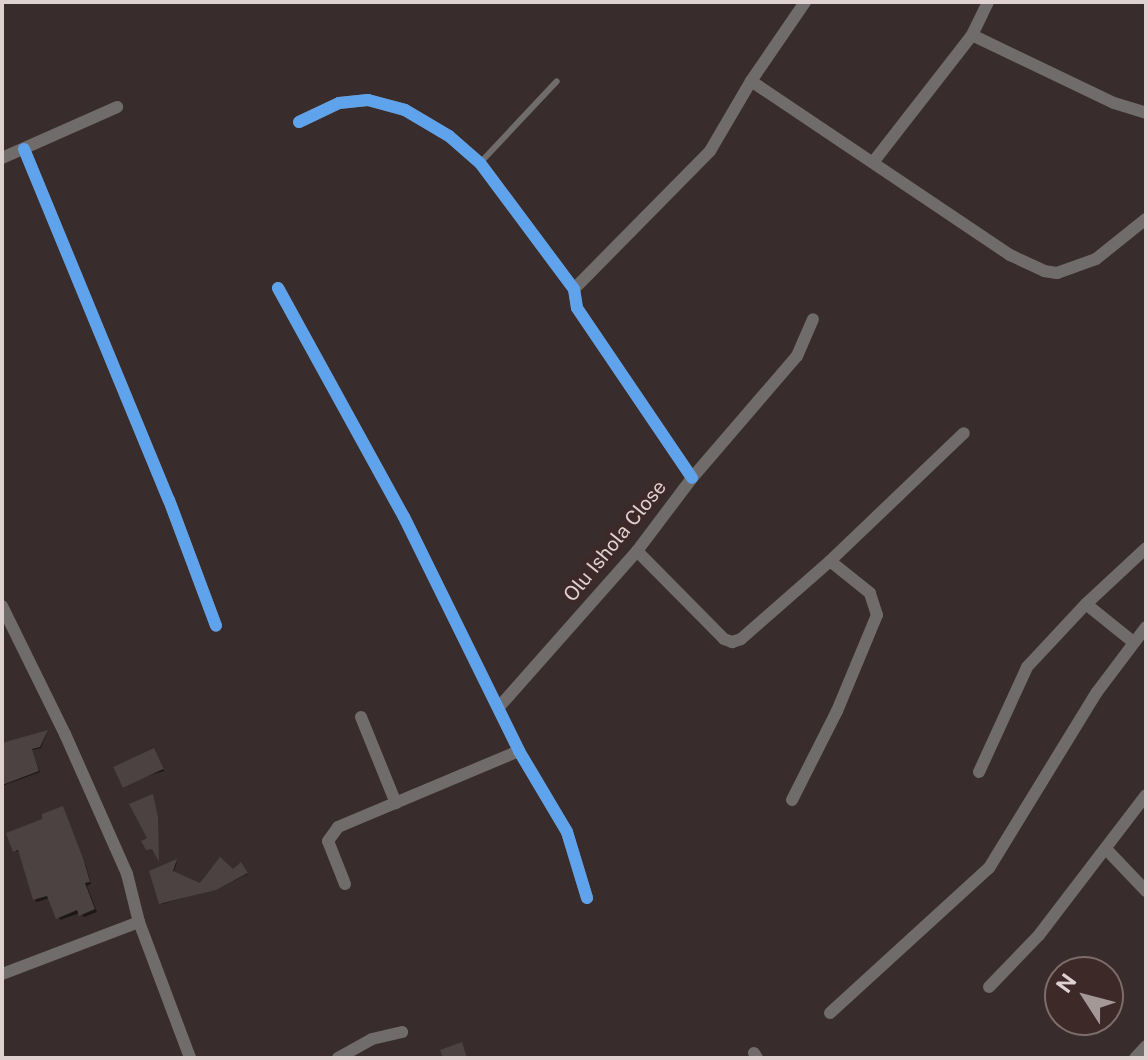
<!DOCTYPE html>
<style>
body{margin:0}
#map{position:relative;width:1148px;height:1060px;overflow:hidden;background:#382d2c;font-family:"Public Sans",sans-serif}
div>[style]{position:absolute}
.shadow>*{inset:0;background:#0007}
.building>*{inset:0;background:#4c4241;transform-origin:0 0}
.service>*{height:6px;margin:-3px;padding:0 3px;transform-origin:3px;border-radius:3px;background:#716c6c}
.minor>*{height:12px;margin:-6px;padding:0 6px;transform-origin:6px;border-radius:6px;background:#716c6c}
.cycleway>*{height:12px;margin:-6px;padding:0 6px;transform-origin:6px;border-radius:6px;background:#60a3ed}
span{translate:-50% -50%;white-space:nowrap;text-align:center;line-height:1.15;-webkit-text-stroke:8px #3d2927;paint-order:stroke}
.street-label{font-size:20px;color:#ded1cf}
.frame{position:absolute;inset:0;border:4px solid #ded1cf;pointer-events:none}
.north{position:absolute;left:1044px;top:956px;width:80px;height:80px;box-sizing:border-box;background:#3d2927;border:2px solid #7d6c6a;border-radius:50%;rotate:306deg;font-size:22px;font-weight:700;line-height:32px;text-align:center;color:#ded1cf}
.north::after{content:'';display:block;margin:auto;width:28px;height:36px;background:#a49896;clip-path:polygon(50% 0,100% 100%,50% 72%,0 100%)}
</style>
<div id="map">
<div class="shadow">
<div style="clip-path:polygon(47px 732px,41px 748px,32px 750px,40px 772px,2px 786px,2px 745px)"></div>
<div style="clip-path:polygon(155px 752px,164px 771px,122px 784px)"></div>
<div style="clip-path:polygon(62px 808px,86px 866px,91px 884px,87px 886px,97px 912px,84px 917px,80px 913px,60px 920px,50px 898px,37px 902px,34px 899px,20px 852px,14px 851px,44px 821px)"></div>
<div style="clip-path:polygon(177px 862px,173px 874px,200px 885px,232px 872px,241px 865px,248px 874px,217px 889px,162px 904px,152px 872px)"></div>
</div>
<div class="building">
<div style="clip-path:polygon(48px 730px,40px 747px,32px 749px,39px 771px,2px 785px,2px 743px)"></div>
<div style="left:154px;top:748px;width:23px;height:45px;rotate:65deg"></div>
<div style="clip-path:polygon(153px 794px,158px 817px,159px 862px,152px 849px,146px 850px,141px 841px,147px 838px,129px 804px)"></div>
<div style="clip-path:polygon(63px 806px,84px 861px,90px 882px,85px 883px,95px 909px,79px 916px,77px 910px,56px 919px,47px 896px,33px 900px,18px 850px,13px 852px,6px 833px,42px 819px,42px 814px)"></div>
<div style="clip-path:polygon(220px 857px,233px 869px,241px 862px,248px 873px,216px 890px,159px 904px,149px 871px,177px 859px,173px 871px,200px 883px)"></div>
<div style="clip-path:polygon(462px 1042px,467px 1058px,443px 1058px,440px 1050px)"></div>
</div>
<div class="service">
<div style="left:480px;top:163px;width:112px;rotate:-46.8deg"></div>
</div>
<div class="minor">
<div style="left:972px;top:35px;width:157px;rotate:25.6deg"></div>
<div style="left:1114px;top:103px;width:34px;rotate:17deg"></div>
<div style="left:751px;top:81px;width:312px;rotate:33.9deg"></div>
<div style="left:1010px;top:255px;width:38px;rotate:25deg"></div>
<div style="left:1044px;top:271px;width:13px;rotate:9deg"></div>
<div style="left:1057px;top:273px;width:41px;rotate:-19.7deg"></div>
<div style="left:1096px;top:259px;width:64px;rotate:-38.7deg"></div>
<div style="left:299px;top:122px;width:44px;rotate:-25.4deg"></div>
<div style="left:339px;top:103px;width:29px;rotate:-6deg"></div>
<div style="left:368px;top:100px;width:38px;rotate:15deg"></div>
<div style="left:405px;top:110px;width:51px;rotate:30.6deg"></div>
<div style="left:449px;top:136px;width:41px;rotate:41.1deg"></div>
<div style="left:480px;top:163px;width:157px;rotate:53.3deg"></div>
<div style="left:574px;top:289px;width:19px;rotate:81deg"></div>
<div style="left:577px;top:308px;width:205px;rotate:55.9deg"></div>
<div style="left:24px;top:149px;width:380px;rotate:67.6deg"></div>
<div style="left:169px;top:500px;width:134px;rotate:69.5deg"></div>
<div style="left:2px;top:158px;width:126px;rotate:-23.9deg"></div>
<div style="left:874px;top:161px;width:160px;rotate:-52.1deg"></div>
<div style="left:972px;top:35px;width:37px;rotate:-64deg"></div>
<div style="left:278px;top:288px;width:261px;rotate:61.2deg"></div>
<div style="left:404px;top:517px;width:261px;rotate:63.8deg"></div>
<div style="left:519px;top:751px;width:94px;rotate:59.3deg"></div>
<div style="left:567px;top:832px;width:69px;rotate:73.1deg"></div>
<div style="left:574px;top:289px;width:194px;rotate:-45.4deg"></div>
<div style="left:710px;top:151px;width:81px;rotate:-59.6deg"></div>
<div style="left:751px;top:81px;width:96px;rotate:-55.6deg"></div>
<div style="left:637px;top:551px;width:124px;rotate:45.3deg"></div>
<div style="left:724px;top:639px;width:9px;rotate:21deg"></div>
<div style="left:732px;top:642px;width:9px;rotate:-18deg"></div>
<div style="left:741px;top:639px;width:118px;rotate:-41.2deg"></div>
<div style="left:830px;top:561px;width:185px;rotate:-43.7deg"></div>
<div style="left:1086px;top:604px;width:82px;rotate:-43deg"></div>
<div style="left:2px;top:606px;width:143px;rotate:63.8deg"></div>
<div style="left:65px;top:734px;width:153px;rotate:66.1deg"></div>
<div style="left:127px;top:874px;width:49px;rotate:76deg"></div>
<div style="left:139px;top:922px;width:147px;rotate:159.2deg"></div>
<div style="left:499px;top:707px;width:208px;rotate:-48.5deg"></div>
<div style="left:637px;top:551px;width:91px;rotate:-53deg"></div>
<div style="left:692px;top:478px;width:161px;rotate:-49.3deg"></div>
<div style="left:797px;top:356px;width:40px;rotate:-66.6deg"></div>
<div style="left:361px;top:717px;width:93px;rotate:67.9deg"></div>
<div style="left:979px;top:772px;width:115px;rotate:-65.4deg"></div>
<div style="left:1027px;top:667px;width:86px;rotate:-46.9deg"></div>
<div style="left:1086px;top:604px;width:59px;rotate:38.8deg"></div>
<div style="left:792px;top:800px;width:100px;rotate:-63.2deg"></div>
<div style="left:837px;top:711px;width:104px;rotate:-67.4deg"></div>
<div style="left:877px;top:615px;width:23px;rotate:-108deg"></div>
<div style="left:870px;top:593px;width:51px;rotate:-141.3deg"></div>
<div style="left:1107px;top:850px;width:57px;rotate:46.4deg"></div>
<div style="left:345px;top:884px;width:46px;rotate:-111.6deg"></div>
<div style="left:328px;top:841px;width:17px;rotate:-54deg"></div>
<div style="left:338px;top:827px;width:196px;rotate:-22.8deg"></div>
<div style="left:139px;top:922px;width:145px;rotate:69.4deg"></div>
<div style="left:989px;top:987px;width:72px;rotate:-46.1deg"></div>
<div style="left:1039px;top:935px;width:176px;rotate:-52.6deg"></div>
<div style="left:830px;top:1013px;width:215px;rotate:-42.4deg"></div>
<div style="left:989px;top:868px;width:206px;rotate:-58.5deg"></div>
<div style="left:1097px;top:692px;width:81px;rotate:-53deg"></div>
<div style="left:754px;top:1053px;width:6px;rotate:59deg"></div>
<div style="left:338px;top:1058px;width:39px;rotate:-29deg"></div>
<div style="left:372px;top:1039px;width:31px;rotate:-13deg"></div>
<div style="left:1135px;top:1058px;width:16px;rotate:-47deg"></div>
</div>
<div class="cycleway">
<div style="left:299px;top:122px;width:44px;rotate:-25.4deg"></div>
<div style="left:339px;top:103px;width:29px;rotate:-6deg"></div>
<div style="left:368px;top:100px;width:38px;rotate:15deg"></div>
<div style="left:405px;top:110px;width:51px;rotate:30.6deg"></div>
<div style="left:449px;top:136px;width:41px;rotate:41.1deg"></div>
<div style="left:480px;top:163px;width:157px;rotate:53.3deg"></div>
<div style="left:574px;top:289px;width:19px;rotate:81deg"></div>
<div style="left:577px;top:308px;width:205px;rotate:55.9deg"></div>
<div style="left:24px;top:149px;width:380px;rotate:67.6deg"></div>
<div style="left:169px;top:500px;width:134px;rotate:69.5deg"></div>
<div style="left:278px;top:288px;width:261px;rotate:61.2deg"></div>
<div style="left:404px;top:517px;width:261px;rotate:63.8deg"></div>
<div style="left:519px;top:751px;width:94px;rotate:59.3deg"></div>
<div style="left:567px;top:832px;width:69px;rotate:73.1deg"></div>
</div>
<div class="street-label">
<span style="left:615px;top:541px;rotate:-51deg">Olu Ishola Close</span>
</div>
<div class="frame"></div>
<div class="north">N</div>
</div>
